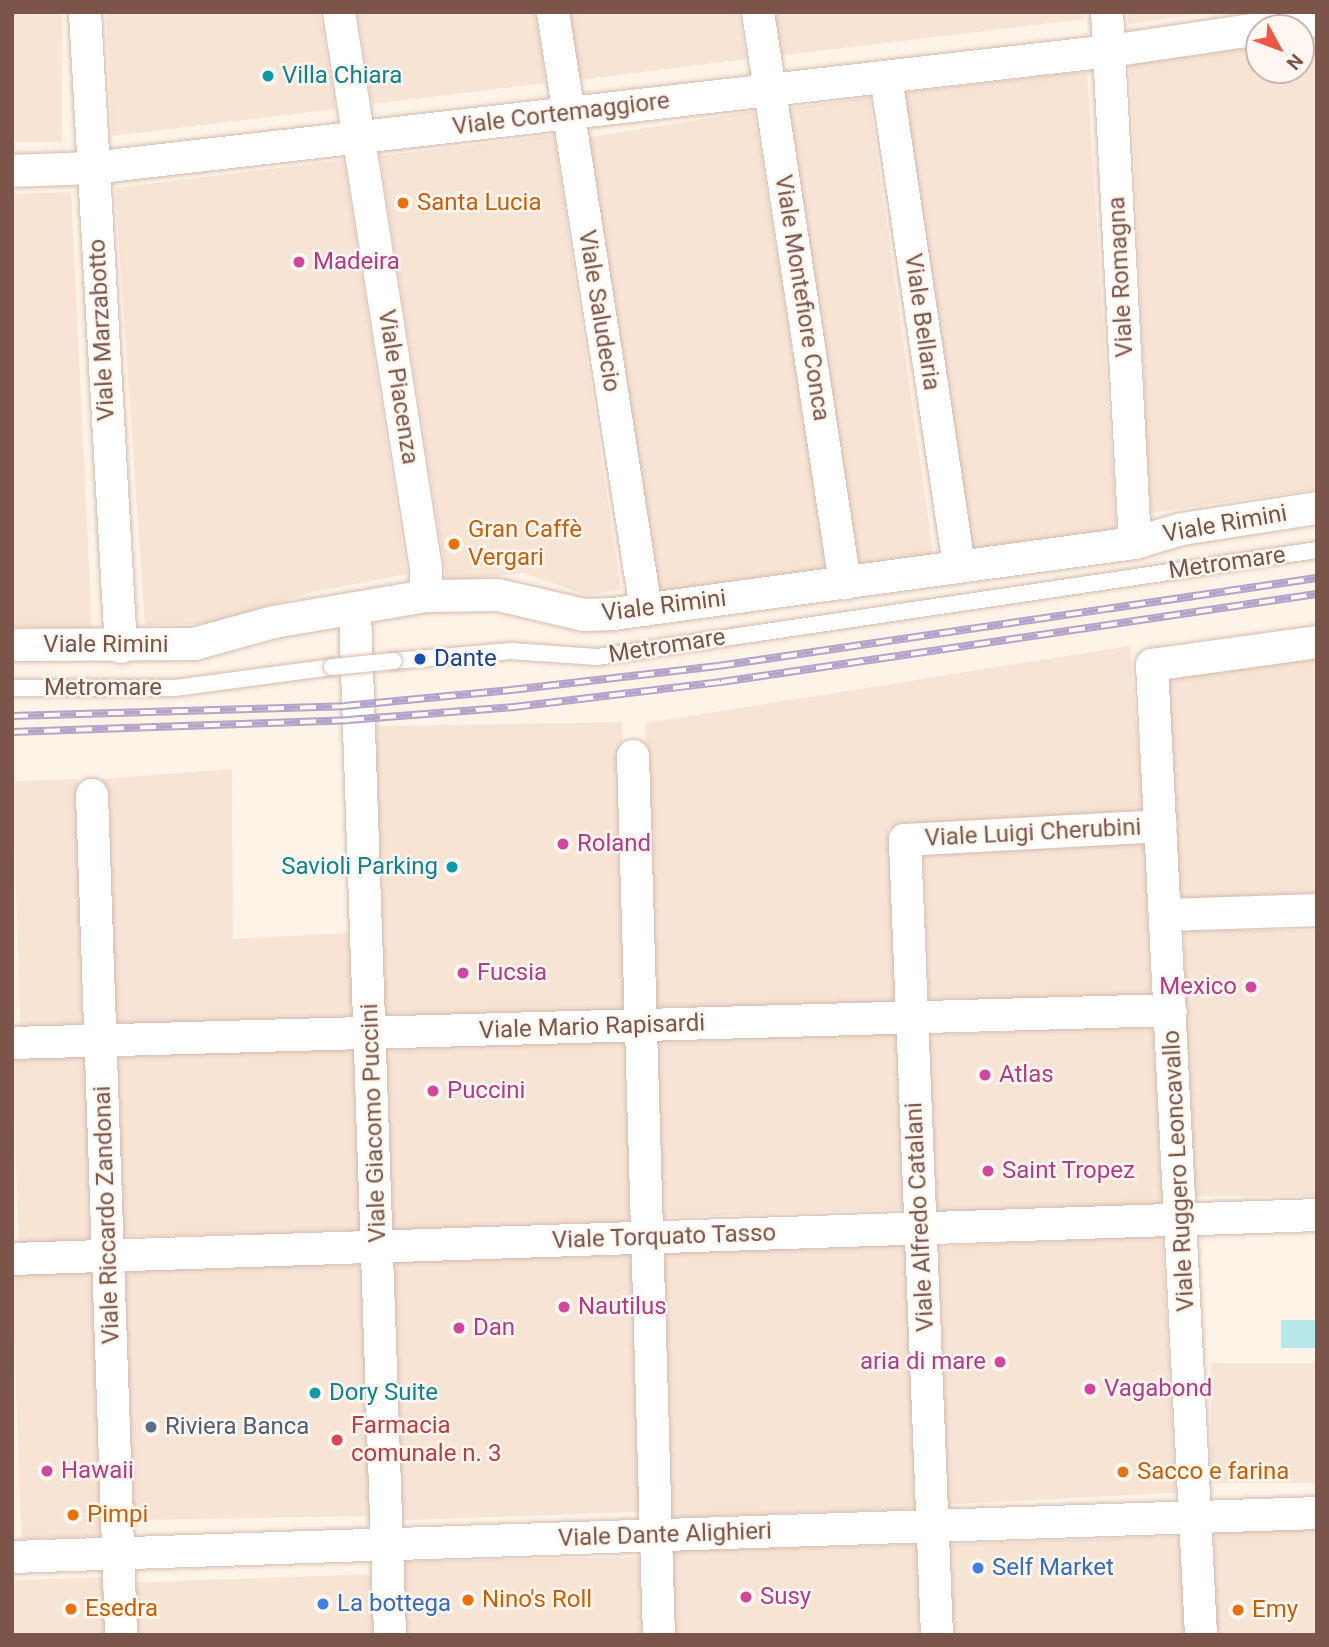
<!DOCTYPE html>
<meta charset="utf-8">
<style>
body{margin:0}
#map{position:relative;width:1329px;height:1647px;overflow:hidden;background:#fef3e7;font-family:Roboto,sans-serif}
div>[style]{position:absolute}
.residential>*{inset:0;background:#f7e4d5;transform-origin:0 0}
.water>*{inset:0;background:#b9e8ea;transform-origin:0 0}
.roads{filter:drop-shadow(0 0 2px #d4bbae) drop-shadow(0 0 2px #d4bbae)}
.lane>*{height:16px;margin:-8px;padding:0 8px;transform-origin:8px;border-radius:8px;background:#fff}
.street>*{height:32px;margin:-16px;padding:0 16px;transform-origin:16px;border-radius:16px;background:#fff}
.rail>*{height:8px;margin-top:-4px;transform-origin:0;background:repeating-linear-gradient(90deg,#fff7f0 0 16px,#b4a3ca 0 32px);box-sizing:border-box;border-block:2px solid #b4a3ca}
.bridges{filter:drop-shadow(0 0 2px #d4bbae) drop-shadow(0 0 2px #d4bbae)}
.lane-bridge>*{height:16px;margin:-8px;padding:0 8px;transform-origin:8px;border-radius:8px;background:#fff}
.dots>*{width:19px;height:19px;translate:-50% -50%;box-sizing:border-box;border:4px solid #fff7f0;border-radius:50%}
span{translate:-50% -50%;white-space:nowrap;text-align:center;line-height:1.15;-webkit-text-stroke:5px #fff7f0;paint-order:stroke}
.culture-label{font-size:24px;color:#0d838f}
.left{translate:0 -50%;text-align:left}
.right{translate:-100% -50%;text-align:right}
.street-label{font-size:24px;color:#7b5549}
.food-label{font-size:24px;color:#c56008}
.hotel-label{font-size:24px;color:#b23c85}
.transit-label{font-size:24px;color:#164399}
.health-label{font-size:24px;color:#be3a42}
.service-label{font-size:24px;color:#4e5e75}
.shop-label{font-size:24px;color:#366cbe}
.frame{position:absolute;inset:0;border:14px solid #7b5549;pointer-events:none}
.north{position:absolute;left:1245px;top:14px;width:70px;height:70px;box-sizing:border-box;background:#fff7f0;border:2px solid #cab6ad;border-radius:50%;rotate:131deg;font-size:19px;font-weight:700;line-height:28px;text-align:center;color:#7b5549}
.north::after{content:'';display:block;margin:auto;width:24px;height:32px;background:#f15843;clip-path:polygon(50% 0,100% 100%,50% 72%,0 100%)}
</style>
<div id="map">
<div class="residential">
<div style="left:12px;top:12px;width:50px;height:130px"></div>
<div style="clip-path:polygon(106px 12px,320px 12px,335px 109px,112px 136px)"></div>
<div style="clip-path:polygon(358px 12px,536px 12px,546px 83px,372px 104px)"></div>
<div style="clip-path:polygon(570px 12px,739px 12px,746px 59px,579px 80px)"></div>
<div style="clip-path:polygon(770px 12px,1084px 12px,1084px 19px,776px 56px)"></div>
<div style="clip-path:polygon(1128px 12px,1212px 12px,1128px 24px)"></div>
<div style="clip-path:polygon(1317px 34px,1317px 489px,1150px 513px,1130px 62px,1259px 43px,1259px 70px,1301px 70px,1301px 36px)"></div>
<div style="clip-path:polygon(1087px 71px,1117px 540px,973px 558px,903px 93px)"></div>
<div style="left:869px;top:97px;width:470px;height:86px;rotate:82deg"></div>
<div style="left:754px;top:111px;width:470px;height:169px;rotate:81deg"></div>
<div style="clip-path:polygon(554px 135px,621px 590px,586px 595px,523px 573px,447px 581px,380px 156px)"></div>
<div style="clip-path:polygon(344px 160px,407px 574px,312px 592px,214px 623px,145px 626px,115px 188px)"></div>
<div style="clip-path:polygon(71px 192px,92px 629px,12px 626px,12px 194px)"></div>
<div style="clip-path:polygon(1130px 646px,1143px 810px,888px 828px,895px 1001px,656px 1013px,645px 723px)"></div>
<div style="clip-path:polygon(1317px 654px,1317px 896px,1180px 905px,1168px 674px)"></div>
<div style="left:622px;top:722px;width:290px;height:249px;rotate:89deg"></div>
<div style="clip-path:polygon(232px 769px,233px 939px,348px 933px,354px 1016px,115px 1030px,102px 779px)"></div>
<div style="left:78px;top:779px;width:252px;height:66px;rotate:88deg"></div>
<div style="left:1145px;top:839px;width:160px;height:222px;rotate:88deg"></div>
<div style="left:1317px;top:930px;width:266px;height:133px;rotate:90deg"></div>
<div style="left:1153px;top:1024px;width:180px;height:232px;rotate:87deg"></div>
<div style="left:900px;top:1029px;width:180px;height:245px;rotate:88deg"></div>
<div style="left:626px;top:1035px;width:190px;height:241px;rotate:88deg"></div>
<div style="left:360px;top:1043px;width:189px;height:243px;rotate:89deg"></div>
<div style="left:89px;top:1051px;width:191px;height:77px;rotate:88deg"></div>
<div style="left:1162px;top:1235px;width:258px;height:228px;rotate:87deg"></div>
<div style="left:909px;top:1244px;width:265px;height:249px;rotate:88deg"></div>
<div style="left:633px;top:1252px;width:260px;height:240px;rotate:88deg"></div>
<div style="left:365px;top:1260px;width:256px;height:242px;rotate:89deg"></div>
<div style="left:94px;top:1270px;width:266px;height:82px;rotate:88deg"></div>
<div style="left:1317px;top:1363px;width:120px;height:106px;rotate:90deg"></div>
<div style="left:1317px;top:1525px;width:110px;height:103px;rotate:90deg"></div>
<div style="left:1185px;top:1536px;width:99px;height:236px;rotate:88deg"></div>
<div style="left:918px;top:1545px;width:90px;height:248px;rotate:89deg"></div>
<div style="left:646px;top:1557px;width:78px;height:242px;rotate:89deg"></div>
<div style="left:377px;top:1574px;width:61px;height:242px;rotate:88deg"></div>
<div style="left:105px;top:1577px;width:58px;height:93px;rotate:88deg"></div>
</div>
<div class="water">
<div style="left:1317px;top:1320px;width:28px;height:36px;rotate:90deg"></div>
</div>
<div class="roads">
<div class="lane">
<div style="left:394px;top:661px;width:117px;rotate:-4.9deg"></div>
<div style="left:511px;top:651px;width:86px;rotate:4deg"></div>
<div style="left:597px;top:657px;width:728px;rotate:-8.45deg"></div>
<div style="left:12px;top:688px;width:163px"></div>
<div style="left:175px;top:688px;width:158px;rotate:-7.6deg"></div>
</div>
<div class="street">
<div style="left:85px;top:12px;width:636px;rotate:86.76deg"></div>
<div style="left:339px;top:12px;width:563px;rotate:81.11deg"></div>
<div style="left:426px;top:568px;width:28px;rotate:90deg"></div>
<div style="left:553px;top:12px;width:605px;rotate:81.16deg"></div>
<div style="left:758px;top:12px;width:578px;rotate:81.34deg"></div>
<div style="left:1107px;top:12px;width:532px;rotate:86.98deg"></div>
<div style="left:1263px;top:28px;width:55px;rotate:-8.4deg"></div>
<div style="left:886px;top:77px;width:495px;rotate:81.5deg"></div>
<div style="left:12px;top:171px;width:80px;rotate:-2.1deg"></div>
<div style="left:92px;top:168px;width:1025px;rotate:-6.56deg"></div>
<div style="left:1110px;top:51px;width:151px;rotate:-8.4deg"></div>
<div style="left:355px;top:611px;width:1025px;rotate:88.04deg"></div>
<div style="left:12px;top:645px;width:182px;rotate:-0.3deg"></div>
<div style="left:194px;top:644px;width:83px;rotate:-15.4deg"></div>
<div style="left:274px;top:622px;width:154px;rotate:-9.7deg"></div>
<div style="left:426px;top:596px;width:72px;rotate:-0.8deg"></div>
<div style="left:498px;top:595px;width:88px;rotate:13.1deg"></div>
<div style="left:584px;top:615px;width:29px;rotate:-2deg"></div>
<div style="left:613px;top:614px;width:527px;rotate:-7.75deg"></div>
<div style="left:1135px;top:543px;width:49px;rotate:-16.6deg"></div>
<div style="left:1182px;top:529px;width:137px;rotate:-8.8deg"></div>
<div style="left:633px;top:756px;width:879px;rotate:88.31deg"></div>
<div style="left:92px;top:795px;width:841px;rotate:88.02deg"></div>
<div style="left:1166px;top:915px;width:151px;rotate:-1.9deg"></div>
<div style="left:12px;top:1043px;width:1159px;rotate:-1.63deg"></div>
<div style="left:12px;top:1259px;width:1306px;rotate:-1.93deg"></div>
<div style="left:12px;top:1557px;width:1306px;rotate:-1.93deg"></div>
<div style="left:937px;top:1635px;width:796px;rotate:-92.31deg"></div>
<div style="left:905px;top:840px;width:256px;rotate:-3.1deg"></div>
<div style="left:1201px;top:1635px;width:971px;rotate:-92.89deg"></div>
<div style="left:1152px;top:665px;width:167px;rotate:-7.9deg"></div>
</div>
</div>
<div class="rail">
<div style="left:12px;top:716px;width:332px;rotate:-1.7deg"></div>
<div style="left:344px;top:706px;width:168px;rotate:-5.5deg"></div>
<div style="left:511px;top:690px;width:208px;rotate:-6.6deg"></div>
<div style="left:718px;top:666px;width:605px;rotate:-8.36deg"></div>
<div style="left:12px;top:732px;width:336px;rotate:-2deg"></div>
<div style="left:348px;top:720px;width:167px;rotate:-4.5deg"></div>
<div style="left:514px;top:707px;width:209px;rotate:-6.9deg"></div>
<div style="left:721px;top:682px;width:602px;rotate:-8.4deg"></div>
</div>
<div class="bridges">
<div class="lane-bridge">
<div style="left:332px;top:667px;width:62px;rotate:-5.5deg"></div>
</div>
</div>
<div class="dots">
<div style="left:268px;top:76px;background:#0f9aa8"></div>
<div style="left:403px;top:203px;background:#e8710a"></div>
<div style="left:299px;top:262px;background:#d1479c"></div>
<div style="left:454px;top:544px;background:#e8710a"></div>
<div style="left:420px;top:659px;background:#1a4fb4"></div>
<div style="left:563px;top:844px;background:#d1479c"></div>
<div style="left:452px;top:867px;background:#0f9aa8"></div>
<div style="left:463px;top:973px;background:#d1479c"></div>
<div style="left:1251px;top:987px;background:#d1479c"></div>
<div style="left:985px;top:1075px;background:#d1479c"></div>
<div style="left:433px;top:1091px;background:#d1479c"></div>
<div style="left:988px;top:1171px;background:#d1479c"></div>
<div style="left:564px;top:1307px;background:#d1479c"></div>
<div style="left:459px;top:1328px;background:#d1479c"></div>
<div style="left:1000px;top:1362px;background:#d1479c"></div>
<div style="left:1090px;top:1389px;background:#d1479c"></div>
<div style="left:315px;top:1393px;background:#0f9aa8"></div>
<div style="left:151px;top:1427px;background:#5c6f8a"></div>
<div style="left:337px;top:1440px;background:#e0444e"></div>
<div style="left:47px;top:1471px;background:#d1479c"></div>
<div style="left:1123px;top:1472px;background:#e8710a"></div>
<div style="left:73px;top:1515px;background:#e8710a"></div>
<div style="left:978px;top:1568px;background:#3f7fe0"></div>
<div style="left:746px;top:1597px;background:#d1479c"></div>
<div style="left:468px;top:1600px;background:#e8710a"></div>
<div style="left:323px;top:1604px;background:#3f7fe0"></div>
<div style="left:71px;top:1609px;background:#e8710a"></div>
<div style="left:1238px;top:1610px;background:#e8710a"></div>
</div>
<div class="culture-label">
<span class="left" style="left:282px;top:76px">Villa Chiara</span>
<span class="right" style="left:438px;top:867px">Savioli Parking</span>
<span class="left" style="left:329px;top:1393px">Dory Suite</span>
</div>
<div class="street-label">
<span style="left:561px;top:114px;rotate:-7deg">Viale Cortemaggiore</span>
<span style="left:1121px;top:277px;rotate:-93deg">Viale Romagna</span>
<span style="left:802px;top:298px;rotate:81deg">Viale Montefiore Conca</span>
<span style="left:599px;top:311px;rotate:81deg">Viale Saludecio</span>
<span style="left:922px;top:322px;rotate:82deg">Viale Bellaria</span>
<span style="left:102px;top:330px;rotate:-93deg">Viale Marzabotto</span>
<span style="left:398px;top:387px;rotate:81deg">Viale Piacenza</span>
<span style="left:1225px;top:524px;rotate:-10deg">Viale Rimini</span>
<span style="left:1227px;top:563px;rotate:-8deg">Metromare</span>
<span style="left:664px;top:606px;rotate:-7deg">Viale Rimini</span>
<span style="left:106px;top:645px">Viale Rimini</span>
<span style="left:667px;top:646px;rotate:-9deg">Metromare</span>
<span style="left:103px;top:688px">Metromare</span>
<span style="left:1033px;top:833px;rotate:-3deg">Viale Luigi Cherubini</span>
<span style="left:592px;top:1027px;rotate:-2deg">Viale Mario Rapisardi</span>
<span style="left:374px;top:1123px;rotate:-92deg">Viale Giacomo Puccini</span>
<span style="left:1179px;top:1171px;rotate:-93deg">Viale Ruggero Leoncavallo</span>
<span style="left:107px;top:1215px;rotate:-92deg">Viale Riccardo Zandonai</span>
<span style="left:920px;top:1217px;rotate:-93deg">Viale Alfredo Catalani</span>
<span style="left:664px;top:1237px;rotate:-2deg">Viale Torquato Tasso</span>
<span style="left:665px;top:1535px;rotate:-2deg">Viale Dante Alighieri</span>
</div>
<div class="food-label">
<span class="left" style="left:417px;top:203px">Santa Lucia</span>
<span class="left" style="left:468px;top:544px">Gran Caffè<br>Vergari</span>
<span class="left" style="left:1137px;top:1472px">Sacco e farina</span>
<span class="left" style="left:87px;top:1515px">Pimpi</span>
<span class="left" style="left:482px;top:1600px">Nino's Roll</span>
<span class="left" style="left:85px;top:1609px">Esedra</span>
<span class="left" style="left:1252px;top:1610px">Emy</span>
</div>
<div class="hotel-label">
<span class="left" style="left:313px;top:262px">Madeira</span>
<span class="left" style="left:577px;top:844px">Roland</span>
<span class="left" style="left:477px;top:973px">Fucsia</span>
<span class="right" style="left:1237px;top:987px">Mexico</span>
<span class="left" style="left:999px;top:1075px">Atlas</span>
<span class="left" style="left:447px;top:1091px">Puccini</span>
<span class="left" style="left:1002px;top:1171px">Saint Tropez</span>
<span class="left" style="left:578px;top:1307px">Nautilus</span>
<span class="left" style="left:473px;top:1328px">Dan</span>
<span class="right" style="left:986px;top:1362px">aria di mare</span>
<span class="left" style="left:1104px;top:1389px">Vagabond</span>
<span class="left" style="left:61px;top:1471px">Hawaii</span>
<span class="left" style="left:760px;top:1597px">Susy</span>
</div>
<div class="transit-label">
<span class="left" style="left:434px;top:659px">Dante</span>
</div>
<div class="health-label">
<span class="left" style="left:351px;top:1440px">Farmacia<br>comunale n. 3</span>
</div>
<div class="service-label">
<span class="left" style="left:165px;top:1427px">Riviera Banca</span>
</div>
<div class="shop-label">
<span class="left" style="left:992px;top:1568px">Self Market</span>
<span class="left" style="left:337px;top:1604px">La bottega</span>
</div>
<div class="frame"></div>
<div class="north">N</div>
</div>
